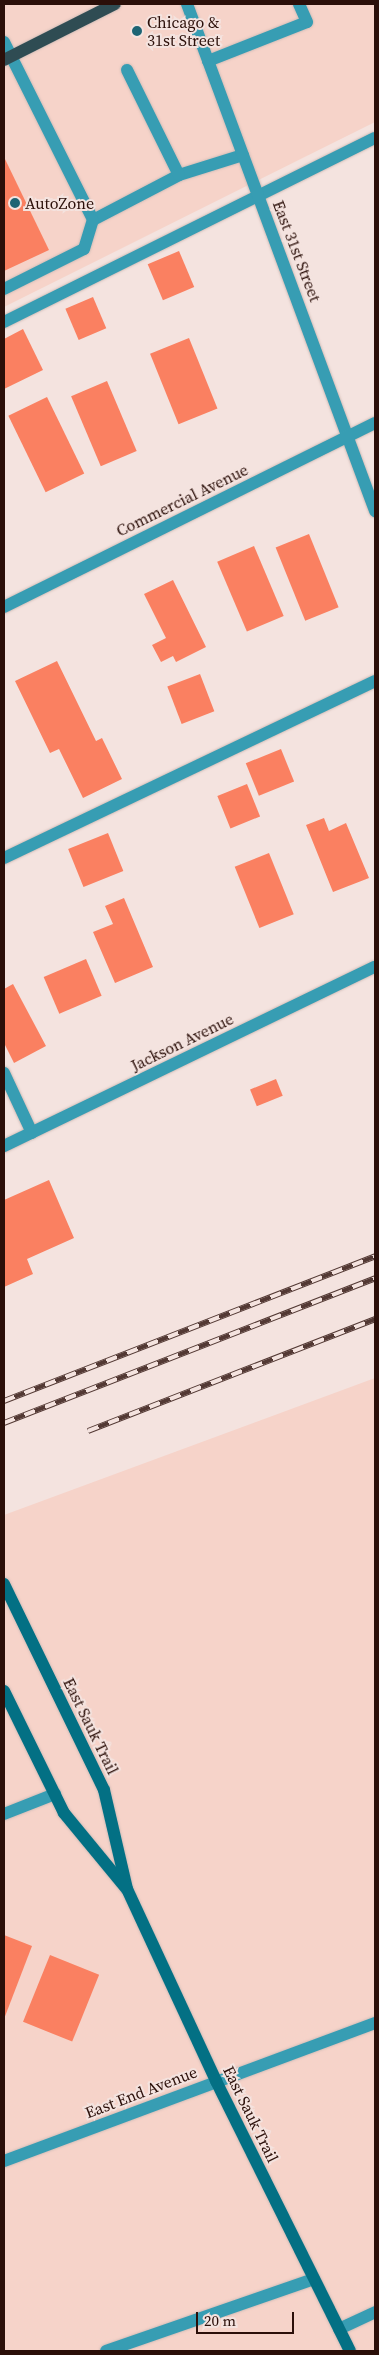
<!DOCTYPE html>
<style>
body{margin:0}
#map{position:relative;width:379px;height:2355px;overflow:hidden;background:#f4e3df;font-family:"Source Serif 4",serif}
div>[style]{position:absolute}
.built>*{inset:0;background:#f6d3c9}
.building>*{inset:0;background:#fa8061;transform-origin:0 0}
.roads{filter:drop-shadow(0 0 1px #d0bdb8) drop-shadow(0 0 1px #d0bdb8)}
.lane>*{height:12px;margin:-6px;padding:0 6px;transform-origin:6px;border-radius:6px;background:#379db3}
.street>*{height:12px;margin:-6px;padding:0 6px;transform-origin:6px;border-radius:6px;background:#379db3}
.secondary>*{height:12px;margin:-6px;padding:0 6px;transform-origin:6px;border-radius:6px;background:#037084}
.primary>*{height:12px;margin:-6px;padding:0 6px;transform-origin:6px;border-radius:6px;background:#2f4c53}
.rail>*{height:5.5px;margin-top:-2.75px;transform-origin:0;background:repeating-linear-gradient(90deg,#f4e3df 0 11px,#533934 0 22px);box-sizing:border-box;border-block:1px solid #533934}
.dots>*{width:14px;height:14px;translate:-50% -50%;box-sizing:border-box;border:2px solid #f4e3df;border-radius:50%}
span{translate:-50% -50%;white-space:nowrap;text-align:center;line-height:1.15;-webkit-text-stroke:4px #f4e3df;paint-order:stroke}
.poi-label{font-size:16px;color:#2b0f09}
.left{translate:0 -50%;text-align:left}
.street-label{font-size:16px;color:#2b0f09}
.frame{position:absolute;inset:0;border:5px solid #2b0f09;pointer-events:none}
.scale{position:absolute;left:196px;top:2312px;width:98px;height:22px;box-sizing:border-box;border:2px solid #2b0f09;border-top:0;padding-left:6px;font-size:15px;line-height:18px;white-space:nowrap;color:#2b0f09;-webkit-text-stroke:4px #f4e3df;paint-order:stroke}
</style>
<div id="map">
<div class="built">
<div style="clip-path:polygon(4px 4px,375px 4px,375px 122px,4px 307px)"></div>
<div style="clip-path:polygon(375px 1378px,375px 2351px,4px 2351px,4px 1515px)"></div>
</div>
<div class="building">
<div style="clip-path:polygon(4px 157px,49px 250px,4px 271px)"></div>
<div style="left:179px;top:251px;width:39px;height:34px;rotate:67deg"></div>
<div style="left:93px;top:297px;width:34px;height:30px;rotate:67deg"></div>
<div style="clip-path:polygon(23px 329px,43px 370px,4px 389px,4px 339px)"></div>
<div style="left:189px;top:338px;width:76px;height:42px;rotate:68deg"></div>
<div style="left:107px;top:381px;width:76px;height:39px;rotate:67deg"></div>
<div style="left:47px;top:397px;width:85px;height:43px;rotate:64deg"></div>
<div style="left:309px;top:534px;width:79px;height:36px;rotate:68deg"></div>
<div style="left:254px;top:546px;width:76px;height:40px;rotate:67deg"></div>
<div style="clip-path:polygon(173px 580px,206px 647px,176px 662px,173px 656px,161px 662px,152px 645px,166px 638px,144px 594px)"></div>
<div style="clip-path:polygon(57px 661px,96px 741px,102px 738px,122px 779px,83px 798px,59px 749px,50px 753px,15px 681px)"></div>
<div style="left:200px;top:674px;width:40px;height:35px;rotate:69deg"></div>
<div style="left:281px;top:749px;width:35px;height:38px;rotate:68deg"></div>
<div style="left:247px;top:784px;width:35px;height:32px;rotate:68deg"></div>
<div style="clip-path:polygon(324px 818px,329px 831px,346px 823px,369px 878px,333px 892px,306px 825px)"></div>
<div style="left:108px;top:833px;width:41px;height:43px;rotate:68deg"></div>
<div style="left:269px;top:853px;width:66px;height:37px;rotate:68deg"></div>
<div style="clip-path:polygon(124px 898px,153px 967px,115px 983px,93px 932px,113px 924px,105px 906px)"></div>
<div style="left:86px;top:959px;width:40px;height:46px;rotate:67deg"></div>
<div style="clip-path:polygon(13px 984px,46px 1046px,14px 1063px,4px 1043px,4px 989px)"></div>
<div style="left:276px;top:1079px;width:18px;height:28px;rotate:68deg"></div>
<div style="clip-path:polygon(49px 1180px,74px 1238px,27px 1259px,33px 1274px,4px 1287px,4px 1200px)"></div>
<div style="clip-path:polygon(4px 1935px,32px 1946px,4px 2019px)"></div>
<div style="left:50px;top:1955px;width:53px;height:72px;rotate:22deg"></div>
</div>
<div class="roads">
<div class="lane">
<div style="left:4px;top:42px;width:199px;rotate:63.4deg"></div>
<div style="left:93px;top:220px;width:97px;rotate:-27.6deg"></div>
<div style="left:179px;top:175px;width:67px;rotate:-17.4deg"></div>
<div style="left:208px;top:61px;width:106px;rotate:-21.5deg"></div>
<div style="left:307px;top:22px;width:20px;rotate:-114deg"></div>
<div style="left:127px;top:70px;width:117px;rotate:63.7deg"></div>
<div style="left:4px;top:289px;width:89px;rotate:-26.6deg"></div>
<div style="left:84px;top:249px;width:30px;rotate:-73deg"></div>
<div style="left:4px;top:322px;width:414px;rotate:-26.4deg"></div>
<div style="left:4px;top:858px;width:411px;rotate:-25.5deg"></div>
<div style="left:4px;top:1073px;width:66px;rotate:65deg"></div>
<div style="left:4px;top:1814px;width:55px;rotate:-21.4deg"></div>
<div style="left:339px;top:2329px;width:40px;rotate:-25deg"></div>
<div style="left:106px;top:2351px;width:220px;rotate:-19.1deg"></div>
</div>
<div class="street">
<div style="left:187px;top:4px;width:541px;rotate:69.65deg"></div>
<div style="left:4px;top:607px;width:414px;rotate:-26.4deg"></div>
<div style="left:4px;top:1146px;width:412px;rotate:-25.8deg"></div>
<div style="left:4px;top:2161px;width:396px;rotate:-20.4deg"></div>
</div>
<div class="secondary">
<div style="left:4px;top:1584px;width:229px;rotate:64.1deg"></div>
<div style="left:104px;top:1790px;width:102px;rotate:76.9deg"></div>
<div style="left:127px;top:1889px;width:212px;rotate:65.1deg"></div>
<div style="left:216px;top:2081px;width:301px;rotate:63.6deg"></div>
<div style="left:4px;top:1691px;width:136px;rotate:63.8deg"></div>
<div style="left:64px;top:1813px;width:96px;rotate:50.5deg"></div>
</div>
<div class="primary">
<div style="left:4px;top:60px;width:124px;rotate:-26.8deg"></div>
</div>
</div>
<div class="rail">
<div style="left:4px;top:1401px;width:398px;rotate:-21.3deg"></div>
<div style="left:4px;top:1423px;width:398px;rotate:-21.3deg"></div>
<div style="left:88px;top:1431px;width:308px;rotate:-21.3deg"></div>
</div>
<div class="dots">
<div style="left:137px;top:31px;background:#1d6474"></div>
<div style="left:15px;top:203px;background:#1d6474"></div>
</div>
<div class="poi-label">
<span class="left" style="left:147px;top:31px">Chicago &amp;<br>31st Street</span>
<span class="left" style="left:25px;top:203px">AutoZone</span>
</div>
<div class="street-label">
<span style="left:297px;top:251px;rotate:69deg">East 31st Street</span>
<span style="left:182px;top:500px;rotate:-26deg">Commercial Avenue</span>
<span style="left:182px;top:1042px;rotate:-26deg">Jackson Avenue</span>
<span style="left:91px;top:1726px;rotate:64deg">East Sauk Trail</span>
<span style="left:141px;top:2092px;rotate:-21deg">East End Avenue</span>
<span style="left:251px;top:2114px;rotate:64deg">East Sauk Trail</span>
</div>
<div class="frame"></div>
<div class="scale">20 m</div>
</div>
